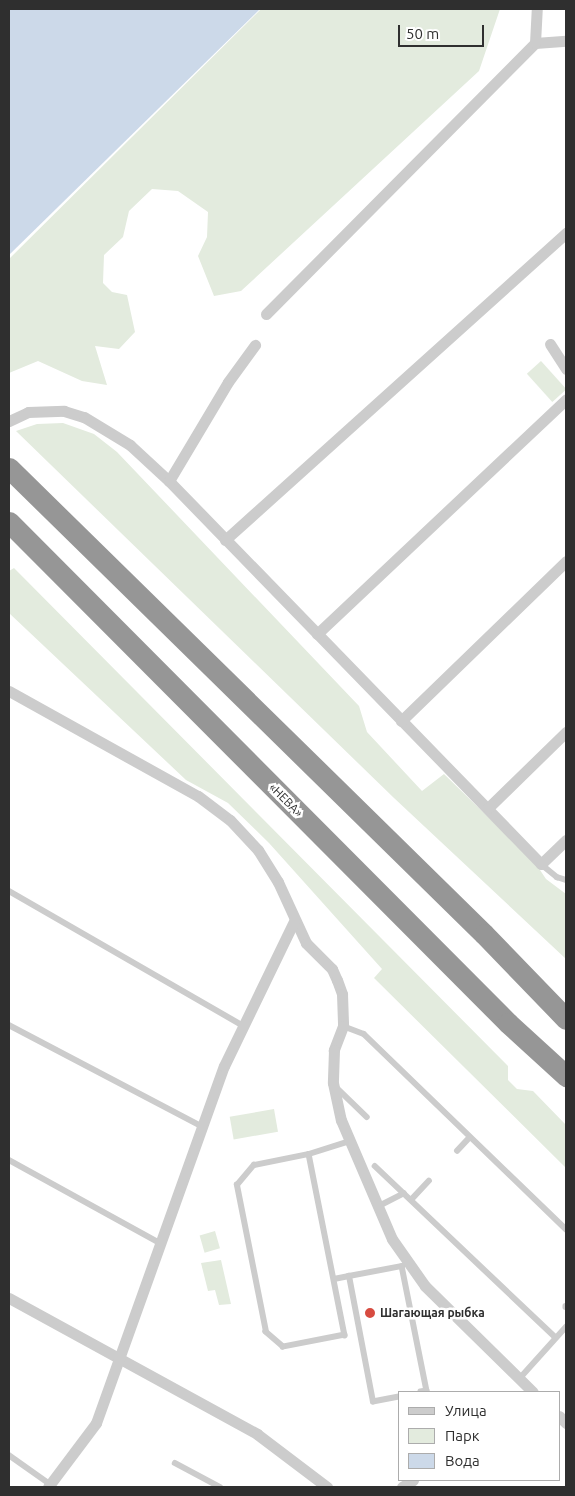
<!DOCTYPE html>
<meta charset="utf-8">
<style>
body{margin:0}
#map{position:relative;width:575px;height:1496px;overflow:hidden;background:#fff;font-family:Ubuntu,sans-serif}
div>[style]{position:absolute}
.green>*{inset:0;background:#e3ebde;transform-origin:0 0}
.water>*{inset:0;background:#ccd9e9}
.lane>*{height:5.5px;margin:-2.75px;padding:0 2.75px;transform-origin:2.75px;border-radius:2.75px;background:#ccc}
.street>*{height:11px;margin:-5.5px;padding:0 5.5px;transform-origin:5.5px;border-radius:5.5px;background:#ccc}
.highway>*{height:21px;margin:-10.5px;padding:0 10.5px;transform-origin:10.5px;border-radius:10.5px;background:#969696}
.dots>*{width:14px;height:14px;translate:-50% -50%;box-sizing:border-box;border:2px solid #fff;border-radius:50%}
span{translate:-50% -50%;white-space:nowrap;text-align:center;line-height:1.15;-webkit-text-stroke:5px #fff;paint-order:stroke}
.street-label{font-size:12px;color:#2f2f2f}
.poi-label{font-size:12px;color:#2f2f2f;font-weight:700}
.left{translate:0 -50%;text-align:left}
.frame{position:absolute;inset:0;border:10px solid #2f2f2f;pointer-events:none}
.legend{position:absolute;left:398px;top:1391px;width:162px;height:90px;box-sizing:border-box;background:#fff;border:1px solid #acacac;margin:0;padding:6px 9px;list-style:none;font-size:15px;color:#2f2f2f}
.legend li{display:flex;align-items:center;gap:10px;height:25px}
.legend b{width:25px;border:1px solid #acacac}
.scale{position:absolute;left:398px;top:25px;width:86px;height:22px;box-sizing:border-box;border:2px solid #2f2f2f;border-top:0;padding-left:6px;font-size:15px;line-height:18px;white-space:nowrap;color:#2f2f2f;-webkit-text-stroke:4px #fff;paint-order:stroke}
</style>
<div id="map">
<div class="green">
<div style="clip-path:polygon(261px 9px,500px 9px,479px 71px,241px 291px,214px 296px,198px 256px,207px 237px,208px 212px,178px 191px,152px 189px,129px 211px,123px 237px,104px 255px,103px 283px,112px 292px,127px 295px,135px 332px,119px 349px,95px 346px,107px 385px,82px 381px,38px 361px,9px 373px,9px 259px)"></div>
<div style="left:541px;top:361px;width:38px;height:19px;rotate:48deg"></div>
<div style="clip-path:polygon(63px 423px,94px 434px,117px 452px,359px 706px,367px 732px,422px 791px,444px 774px,536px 864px,546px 879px,566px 894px,566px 959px,394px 798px,16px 431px,37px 424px)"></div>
<div style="clip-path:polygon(14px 568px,508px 1066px,508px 1080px,517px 1089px,533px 1091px,566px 1125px,566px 1168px,374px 978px,382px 969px,269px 843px,228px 803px,186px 780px,9px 613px,9px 571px)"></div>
<div style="left:274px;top:1109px;width:23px;height:45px;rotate:80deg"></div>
<div style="left:215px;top:1231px;width:18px;height:16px;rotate:74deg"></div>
<div style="clip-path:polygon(221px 1260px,231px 1304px,219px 1305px,215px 1290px,208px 1291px,201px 1263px)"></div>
</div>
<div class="water">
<div style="clip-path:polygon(9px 9px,260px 9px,9px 255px)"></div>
</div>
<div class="lane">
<div style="left:541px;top:864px;width:21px;rotate:39deg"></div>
<div style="left:557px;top:877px;width:9px;rotate:18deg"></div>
<div style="left:9px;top:891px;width:269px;rotate:29.9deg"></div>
<div style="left:9px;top:1025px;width:217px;rotate:27.7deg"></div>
<div style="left:343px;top:1026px;width:22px;rotate:21deg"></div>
<div style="left:364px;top:1034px;width:281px;rotate:44deg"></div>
<div style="left:336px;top:1087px;width:43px;rotate:44.1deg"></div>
<div style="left:457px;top:1151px;width:18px;rotate:-47deg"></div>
<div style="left:309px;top:1154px;width:185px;rotate:78.8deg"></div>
<div style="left:345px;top:1335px;width:63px;rotate:169deg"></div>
<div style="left:283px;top:1347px;width:23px;rotate:-139deg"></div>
<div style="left:266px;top:1332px;width:150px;rotate:-101.2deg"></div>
<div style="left:237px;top:1185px;width:26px;rotate:-50deg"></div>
<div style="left:254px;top:1165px;width:56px;rotate:-11.3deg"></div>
<div style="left:309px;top:1154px;width:43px;rotate:-17.6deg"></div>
<div style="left:9px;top:1160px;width:170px;rotate:28.8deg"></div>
<div style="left:375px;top:1166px;width:247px;rotate:43.5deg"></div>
<div style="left:411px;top:1200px;width:26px;rotate:-47deg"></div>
<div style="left:377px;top:1207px;width:30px;rotate:-27deg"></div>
<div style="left:334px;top:1279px;width:15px;rotate:-11deg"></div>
<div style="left:566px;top:1306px;width:1px;rotate:90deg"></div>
<div style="left:520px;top:1378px;width:69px;rotate:-48deg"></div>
<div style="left:399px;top:1397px;width:26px;rotate:169deg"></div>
<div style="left:373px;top:1402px;width:128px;rotate:-100.8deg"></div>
<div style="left:349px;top:1276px;width:54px;rotate:-10.7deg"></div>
<div style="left:402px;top:1266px;width:127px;rotate:78.7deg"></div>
<div style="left:427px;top:1391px;width:6px;rotate:171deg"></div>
<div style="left:9px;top:1455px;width:50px;rotate:35.3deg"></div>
<div style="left:175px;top:1463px;width:51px;rotate:28.1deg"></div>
</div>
<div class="street">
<div style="left:535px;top:43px;width:31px;rotate:-4deg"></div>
<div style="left:266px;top:314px;width:382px;rotate:-45.2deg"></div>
<div style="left:535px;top:43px;width:34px;rotate:-87deg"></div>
<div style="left:550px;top:344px;width:30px;rotate:57deg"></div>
<div style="left:9px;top:421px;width:21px;rotate:-25deg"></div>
<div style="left:28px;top:412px;width:36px;rotate:-2deg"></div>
<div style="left:64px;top:411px;width:21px;rotate:17deg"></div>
<div style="left:84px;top:417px;width:54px;rotate:31.3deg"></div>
<div style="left:130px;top:445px;width:53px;rotate:42.7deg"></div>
<div style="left:169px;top:481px;width:534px;rotate:45.83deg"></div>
<div style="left:541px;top:864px;width:35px;rotate:-44deg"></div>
<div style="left:169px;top:481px;width:115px;rotate:-59.2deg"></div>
<div style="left:228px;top:382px;width:46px;rotate:-53.9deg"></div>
<div style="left:225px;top:540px;width:459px;rotate:-42deg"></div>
<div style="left:317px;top:634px;width:342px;rotate:-43.3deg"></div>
<div style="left:9px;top:691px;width:216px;rotate:29.1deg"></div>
<div style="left:198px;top:796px;width:40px;rotate:37deg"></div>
<div style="left:230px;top:820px;width:41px;rotate:47deg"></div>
<div style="left:258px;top:850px;width:38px;rotate:58deg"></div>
<div style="left:278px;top:882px;width:67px;rotate:65.3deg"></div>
<div style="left:306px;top:943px;width:37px;rotate:45deg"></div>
<div style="left:332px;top:969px;width:12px;rotate:66deg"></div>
<div style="left:337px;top:980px;width:15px;rotate:70deg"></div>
<div style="left:342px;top:994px;width:32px;rotate:88deg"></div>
<div style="left:343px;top:1026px;width:26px;rotate:111deg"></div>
<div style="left:334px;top:1050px;width:33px;rotate:92deg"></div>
<div style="left:333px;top:1083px;width:38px;rotate:78deg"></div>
<div style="left:341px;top:1120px;width:129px;rotate:66.8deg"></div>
<div style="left:392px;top:1239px;width:57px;rotate:54.9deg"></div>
<div style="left:425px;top:1286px;width:151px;rotate:44.5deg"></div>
<div style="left:401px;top:721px;width:230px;rotate:-44.1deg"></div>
<div style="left:488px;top:808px;width:109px;rotate:-44.3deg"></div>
<div style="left:9px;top:1298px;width:283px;rotate:28.7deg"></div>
<div style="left:257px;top:1434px;width:88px;rotate:37.1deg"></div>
<div style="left:559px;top:1416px;width:10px;rotate:45deg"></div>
<div style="left:48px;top:1487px;width:80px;rotate:-53.1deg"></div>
<div style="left:96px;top:1423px;width:379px;rotate:-70.3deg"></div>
<div style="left:224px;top:1066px;width:161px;rotate:-64.2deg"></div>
<div style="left:402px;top:1487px;width:13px;rotate:-32deg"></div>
</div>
<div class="highway">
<div style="left:9px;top:468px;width:665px;rotate:44.45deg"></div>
<div style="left:484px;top:934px;width:118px;rotate:46deg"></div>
<div style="left:9px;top:522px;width:707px;rotate:45.11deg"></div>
<div style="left:508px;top:1023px;width:79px;rotate:42.4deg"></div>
</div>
<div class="dots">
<div style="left:370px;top:1313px;background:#d74b40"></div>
</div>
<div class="street-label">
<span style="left:286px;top:800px;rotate:45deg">«НЕВА»</span>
</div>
<div class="poi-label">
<span class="left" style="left:380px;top:1313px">Шагающая рыбка</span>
</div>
<div class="frame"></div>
<ul class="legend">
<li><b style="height:6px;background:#ccc"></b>Улица</li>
<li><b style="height:14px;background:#e3ebde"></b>Парк</li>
<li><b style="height:14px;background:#ccd9e9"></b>Вода</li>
</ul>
<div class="scale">50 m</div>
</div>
